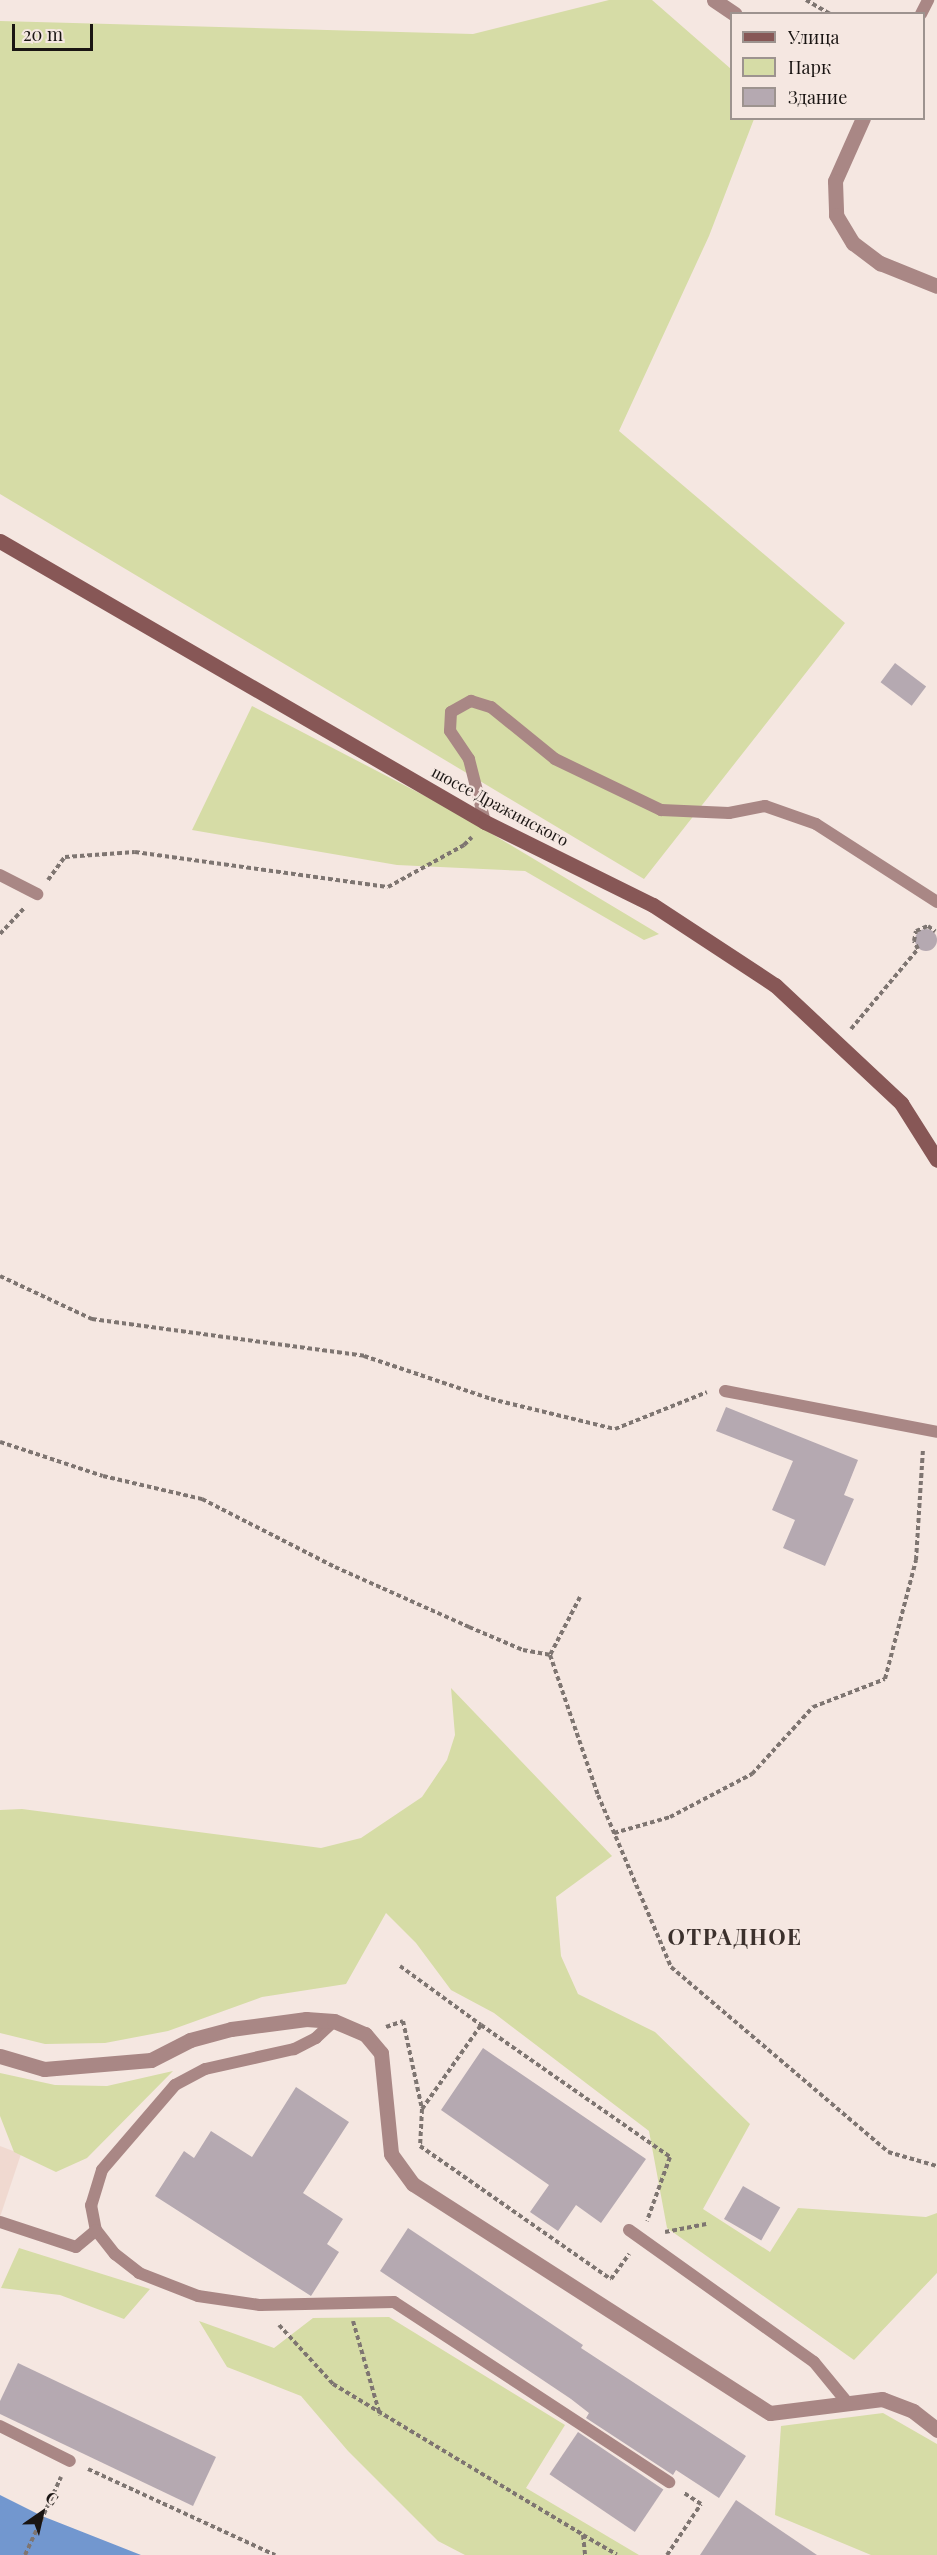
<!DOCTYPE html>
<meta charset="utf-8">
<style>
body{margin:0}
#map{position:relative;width:937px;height:2555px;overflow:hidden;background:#f5e7e1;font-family:"Playfair Display",serif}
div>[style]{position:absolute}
.built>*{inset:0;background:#f0d9d0}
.green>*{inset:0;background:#d6dca6}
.water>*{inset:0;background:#7297cf}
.building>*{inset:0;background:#b5a9b1;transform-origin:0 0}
.round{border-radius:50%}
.path>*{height:4px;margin-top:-2px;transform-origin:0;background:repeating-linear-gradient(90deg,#7e7571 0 4.5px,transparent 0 7.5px)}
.lane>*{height:12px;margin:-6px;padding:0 6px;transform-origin:6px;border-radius:6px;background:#a98785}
.street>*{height:15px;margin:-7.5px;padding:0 7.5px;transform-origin:7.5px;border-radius:7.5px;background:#a98785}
.secondary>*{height:15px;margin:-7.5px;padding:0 7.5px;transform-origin:7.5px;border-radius:7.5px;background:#875756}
span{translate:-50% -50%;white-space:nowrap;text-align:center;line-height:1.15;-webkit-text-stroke:4.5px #f5e7e1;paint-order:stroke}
.street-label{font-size:16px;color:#1a1513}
.district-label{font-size:22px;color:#3b302c;font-weight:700;letter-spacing:1.5px}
.legend{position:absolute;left:730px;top:12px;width:195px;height:108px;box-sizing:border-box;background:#f5e7e1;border:2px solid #9d938f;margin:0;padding:8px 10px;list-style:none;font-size:18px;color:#1a1513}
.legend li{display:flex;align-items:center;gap:12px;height:30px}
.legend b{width:30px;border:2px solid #9d938f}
.north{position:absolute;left:12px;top:2483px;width:60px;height:60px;-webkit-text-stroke:4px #f5e7e1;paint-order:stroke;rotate:34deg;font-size:16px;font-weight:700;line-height:24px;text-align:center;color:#1a1513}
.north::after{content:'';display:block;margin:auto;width:21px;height:27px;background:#1a1513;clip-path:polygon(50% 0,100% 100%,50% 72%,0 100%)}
.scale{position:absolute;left:12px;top:24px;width:81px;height:27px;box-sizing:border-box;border:3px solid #1a1513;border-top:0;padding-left:8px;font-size:18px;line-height:21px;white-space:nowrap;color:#1a1513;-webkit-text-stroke:4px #f5e7e1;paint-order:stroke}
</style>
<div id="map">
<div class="built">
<div style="clip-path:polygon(0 2146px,21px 2154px,0 2217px)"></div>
</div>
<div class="green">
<div style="clip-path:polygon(609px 0,652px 0,731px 69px,732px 118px,754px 119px,709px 236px,619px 431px,845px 623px,644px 879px,0 494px,0 21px,473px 34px)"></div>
<div style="clip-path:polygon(252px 706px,452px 810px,659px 934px,644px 940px,525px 871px,397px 865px,192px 830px)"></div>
<div style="clip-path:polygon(451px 1688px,612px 1856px,556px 1897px,561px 1956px,578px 1994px,655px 2032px,750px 2124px,703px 2209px,770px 2252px,798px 2208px,926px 2217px,937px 2213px,937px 2273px,854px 2360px,667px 2228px,649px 2131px,494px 2013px,451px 1990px,416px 1943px,386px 1913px,346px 1984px,262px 1997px,168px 2031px,105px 2043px,45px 2044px,0 2033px,0 1810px,22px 1809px,321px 1848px,361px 1838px,422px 1797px,447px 1760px,455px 1735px)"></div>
<div style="clip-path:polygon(173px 2071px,87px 2158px,56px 2172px,14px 2152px,0 2116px,0 2073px,55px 2085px,107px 2086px)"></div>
<div style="clip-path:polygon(19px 2248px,150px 2289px,124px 2319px,60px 2295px,1px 2288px)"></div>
<div style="clip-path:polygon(389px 2317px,565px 2425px,526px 2488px,639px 2555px,465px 2555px,438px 2541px,348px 2451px,301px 2396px,227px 2367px,199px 2321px,274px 2348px,313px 2318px)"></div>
<div style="clip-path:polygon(883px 2413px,937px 2444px,937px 2555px,871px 2555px,775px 2515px,781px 2426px)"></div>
</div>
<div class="water">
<div style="clip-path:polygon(0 2495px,42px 2516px,141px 2555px,0 2555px)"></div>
</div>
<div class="building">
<div style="left:895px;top:663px;width:39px;height:24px;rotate:37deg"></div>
<div class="round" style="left:915px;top:929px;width:22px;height:22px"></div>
<div style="clip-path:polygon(726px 1407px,858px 1460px,844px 1495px,854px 1499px,825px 1566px,783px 1548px,795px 1520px,772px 1510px,793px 1461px,716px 1431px)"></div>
<div style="clip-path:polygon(483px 2048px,646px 2159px,601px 2223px,576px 2205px,558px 2231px,530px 2212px,549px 2185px,441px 2110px)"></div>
<div style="clip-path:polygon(296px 2087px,349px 2122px,303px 2193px,343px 2219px,327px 2244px,339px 2252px,311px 2296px,155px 2196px,184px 2151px,194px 2158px,211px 2131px,252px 2157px)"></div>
<div style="left:743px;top:2186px;width:43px;height:38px;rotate:30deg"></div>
<div style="clip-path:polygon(408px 2228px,583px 2345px,581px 2348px,746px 2456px,719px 2498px,676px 2470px,673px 2475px,586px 2418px,589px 2413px,571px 2399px,380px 2271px)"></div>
<div style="clip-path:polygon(18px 2363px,216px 2457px,193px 2506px,0 2414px,0 2401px)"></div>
<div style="left:578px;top:2432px;width:103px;height:51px;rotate:34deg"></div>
<div style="clip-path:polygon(736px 2500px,817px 2555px,700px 2555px)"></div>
</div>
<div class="path">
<div style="left:806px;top:0;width:28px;rotate:30deg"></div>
<div style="left:48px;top:880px;width:29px;rotate:-54deg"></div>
<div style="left:65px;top:857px;width:70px;rotate:-4.1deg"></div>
<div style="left:135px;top:852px;width:255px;rotate:7.9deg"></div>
<div style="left:388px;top:887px;width:87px;rotate:-28.9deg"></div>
<div style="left:464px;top:845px;width:11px;rotate:-45deg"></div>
<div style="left:0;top:934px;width:35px;rotate:-47deg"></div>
<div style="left:851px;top:1029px;width:104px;rotate:-50.1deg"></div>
<div style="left:918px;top:949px;width:9px;rotate:-117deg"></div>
<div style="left:914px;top:941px;width:10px;rotate:-79deg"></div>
<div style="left:916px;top:931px;width:13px;rotate:-23deg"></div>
<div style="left:928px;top:926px;width:9px;rotate:36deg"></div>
<div style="left:0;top:1276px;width:102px;rotate:25.1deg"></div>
<div style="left:92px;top:1319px;width:275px;rotate:7.7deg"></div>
<div style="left:364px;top:1356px;width:134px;rotate:18.7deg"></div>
<div style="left:491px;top:1399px;width:128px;rotate:13.6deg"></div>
<div style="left:615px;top:1429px;width:99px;rotate:-21.9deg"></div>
<div style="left:0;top:1442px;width:108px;rotate:18.3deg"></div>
<div style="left:103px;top:1476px;width:102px;rotate:13.1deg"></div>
<div style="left:202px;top:1499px;width:149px;rotate:27.1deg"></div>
<div style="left:335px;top:1567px;width:147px;rotate:24.1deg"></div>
<div style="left:469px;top:1627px;width:59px;rotate:23.1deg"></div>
<div style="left:523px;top:1650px;width:27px;rotate:10deg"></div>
<div style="left:580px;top:1597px;width:65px;rotate:117.3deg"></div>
<div style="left:550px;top:1655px;width:148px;rotate:71.1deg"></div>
<div style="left:598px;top:1795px;width:187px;rotate:67deg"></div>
<div style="left:671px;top:1967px;width:285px;rotate:40.4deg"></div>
<div style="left:888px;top:2152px;width:51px;rotate:15.9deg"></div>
<div style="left:614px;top:1833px;width:58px;rotate:-15.9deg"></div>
<div style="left:670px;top:1817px;width:93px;rotate:-27.7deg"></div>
<div style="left:752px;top:1774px;width:91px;rotate:-47.7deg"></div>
<div style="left:813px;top:1707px;width:77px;rotate:-21.3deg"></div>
<div style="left:885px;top:1679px;width:123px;rotate:-75.4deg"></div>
<div style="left:916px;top:1560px;width:112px;rotate:-86.4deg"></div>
<div style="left:400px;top:1966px;width:100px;rotate:36.1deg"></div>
<div style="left:386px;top:2027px;width:18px;rotate:-19deg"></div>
<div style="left:403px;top:2021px;width:90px;rotate:77.8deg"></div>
<div style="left:422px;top:2109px;width:37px;rotate:93deg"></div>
<div style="left:420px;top:2146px;width:233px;rotate:34.9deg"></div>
<div style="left:611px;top:2279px;width:31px;rotate:-54deg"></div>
<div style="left:422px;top:2109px;width:103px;rotate:-54.9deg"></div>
<div style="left:481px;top:2025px;width:231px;rotate:34.9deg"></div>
<div style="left:670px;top:2157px;width:68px;rotate:109.8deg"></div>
<div style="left:665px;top:2232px;width:42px;rotate:-11deg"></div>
<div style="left:353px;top:2321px;width:98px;rotate:74deg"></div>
<div style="left:279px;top:2325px;width:80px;rotate:47.5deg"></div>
<div style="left:333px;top:2384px;width:292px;rotate:31.1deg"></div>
<div style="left:583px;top:2535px;width:20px;rotate:84deg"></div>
<div style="left:88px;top:2469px;width:206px;rotate:24.7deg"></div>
<div style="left:583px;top:2535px;width:39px;rotate:30deg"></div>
<div style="left:25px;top:2555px;width:86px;rotate:-65.2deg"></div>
<div style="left:667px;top:2555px;width:61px;rotate:-56.3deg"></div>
<div style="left:701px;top:2504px;width:20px;rotate:-147deg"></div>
</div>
<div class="lane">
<div style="left:921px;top:14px;width:16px;rotate:-63deg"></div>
<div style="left:485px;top:822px;width:65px;rotate:-104.3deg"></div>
<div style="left:469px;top:759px;width:34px;rotate:-124deg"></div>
<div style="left:450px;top:731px;width:19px;rotate:-87deg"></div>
<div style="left:451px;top:712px;width:23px;rotate:-29deg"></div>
<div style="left:471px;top:701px;width:21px;rotate:17deg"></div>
<div style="left:491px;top:707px;width:82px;rotate:39.1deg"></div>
<div style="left:555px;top:759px;width:118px;rotate:25.7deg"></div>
<div style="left:661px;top:810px;width:68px;rotate:2.5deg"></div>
<div style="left:729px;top:813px;width:37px;rotate:-11deg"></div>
<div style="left:765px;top:806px;width:54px;rotate:19.4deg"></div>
<div style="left:816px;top:824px;width:144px;rotate:32.8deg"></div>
<div style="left:0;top:875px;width:42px;rotate:27.2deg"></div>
<div style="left:725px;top:1391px;width:216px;rotate:10.9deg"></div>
<div style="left:334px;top:2021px;width:25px;rotate:137deg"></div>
<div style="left:316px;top:2038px;width:25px;rotate:153deg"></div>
<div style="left:294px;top:2049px;width:91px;rotate:167.3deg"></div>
<div style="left:205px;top:2069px;width:34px;rotate:152deg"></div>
<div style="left:175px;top:2085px;width:112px;rotate:130.7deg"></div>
<div style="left:102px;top:2170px;width:37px;rotate:107deg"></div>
<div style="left:91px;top:2205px;width:25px;rotate:79deg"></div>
<div style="left:96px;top:2230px;width:31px;rotate:52deg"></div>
<div style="left:115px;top:2254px;width:31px;rotate:38deg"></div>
<div style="left:139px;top:2273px;width:63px;rotate:21.3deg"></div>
<div style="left:198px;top:2296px;width:63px;rotate:8.3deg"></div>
<div style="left:260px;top:2305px;width:134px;rotate:-1.3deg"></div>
<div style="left:394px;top:2302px;width:329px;rotate:33.2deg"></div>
<div style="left:0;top:2222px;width:80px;rotate:18.2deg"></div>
<div style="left:76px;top:2247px;width:26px;rotate:-40deg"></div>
<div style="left:629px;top:2230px;width:227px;rotate:35.5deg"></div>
<div style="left:814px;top:2362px;width:50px;rotate:50.6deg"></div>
<div style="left:0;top:2426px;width:78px;rotate:26.6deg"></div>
</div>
<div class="street">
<div style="left:714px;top:0;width:25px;rotate:34deg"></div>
<div style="left:863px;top:118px;width:69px;rotate:114deg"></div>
<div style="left:835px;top:181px;width:34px;rotate:88deg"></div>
<div style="left:836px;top:215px;width:33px;rotate:59deg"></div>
<div style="left:853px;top:243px;width:34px;rotate:37deg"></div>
<div style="left:880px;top:263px;width:61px;rotate:22deg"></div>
<div style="left:0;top:2056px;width:46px;rotate:16.5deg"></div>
<div style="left:44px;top:2069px;width:107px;rotate:-4.8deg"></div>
<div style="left:151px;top:2060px;width:44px;rotate:-27.1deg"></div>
<div style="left:190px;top:2040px;width:42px;rotate:-15deg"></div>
<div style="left:231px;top:2029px;width:76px;rotate:-7.6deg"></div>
<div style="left:306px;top:2019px;width:28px;rotate:4deg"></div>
<div style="left:334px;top:2021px;width:34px;rotate:23deg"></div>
<div style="left:365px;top:2034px;width:25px;rotate:50deg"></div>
<div style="left:381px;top:2053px;width:101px;rotate:84.3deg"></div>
<div style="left:391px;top:2154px;width:37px;rotate:54deg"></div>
<div style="left:413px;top:2184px;width:424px;rotate:32.7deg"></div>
<div style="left:770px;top:2413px;width:113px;rotate:-7.1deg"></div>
<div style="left:882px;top:2399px;width:33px;rotate:21deg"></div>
<div style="left:913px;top:2411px;width:31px;rotate:38deg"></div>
</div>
<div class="secondary">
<div style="left:0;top:541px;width:561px;rotate:30.09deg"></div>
<div style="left:485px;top:822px;width:187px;rotate:26.3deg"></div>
<div style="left:653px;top:905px;width:146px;rotate:33.3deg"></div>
<div style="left:775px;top:985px;width:173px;rotate:43.1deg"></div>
<div style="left:901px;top:1103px;width:67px;rotate:57.7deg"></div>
</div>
<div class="street-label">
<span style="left:500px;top:806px;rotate:28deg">шоссе Дражинского</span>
</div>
<div class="district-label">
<span style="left:735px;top:1937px">ОТРАДНОЕ</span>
</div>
<ul class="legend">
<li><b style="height:8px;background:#875756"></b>Улица</li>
<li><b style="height:16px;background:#d6dca6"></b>Парк</li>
<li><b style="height:16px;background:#b5a9b1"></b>Здание</li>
</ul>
<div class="north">С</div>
<div class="scale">20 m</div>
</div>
